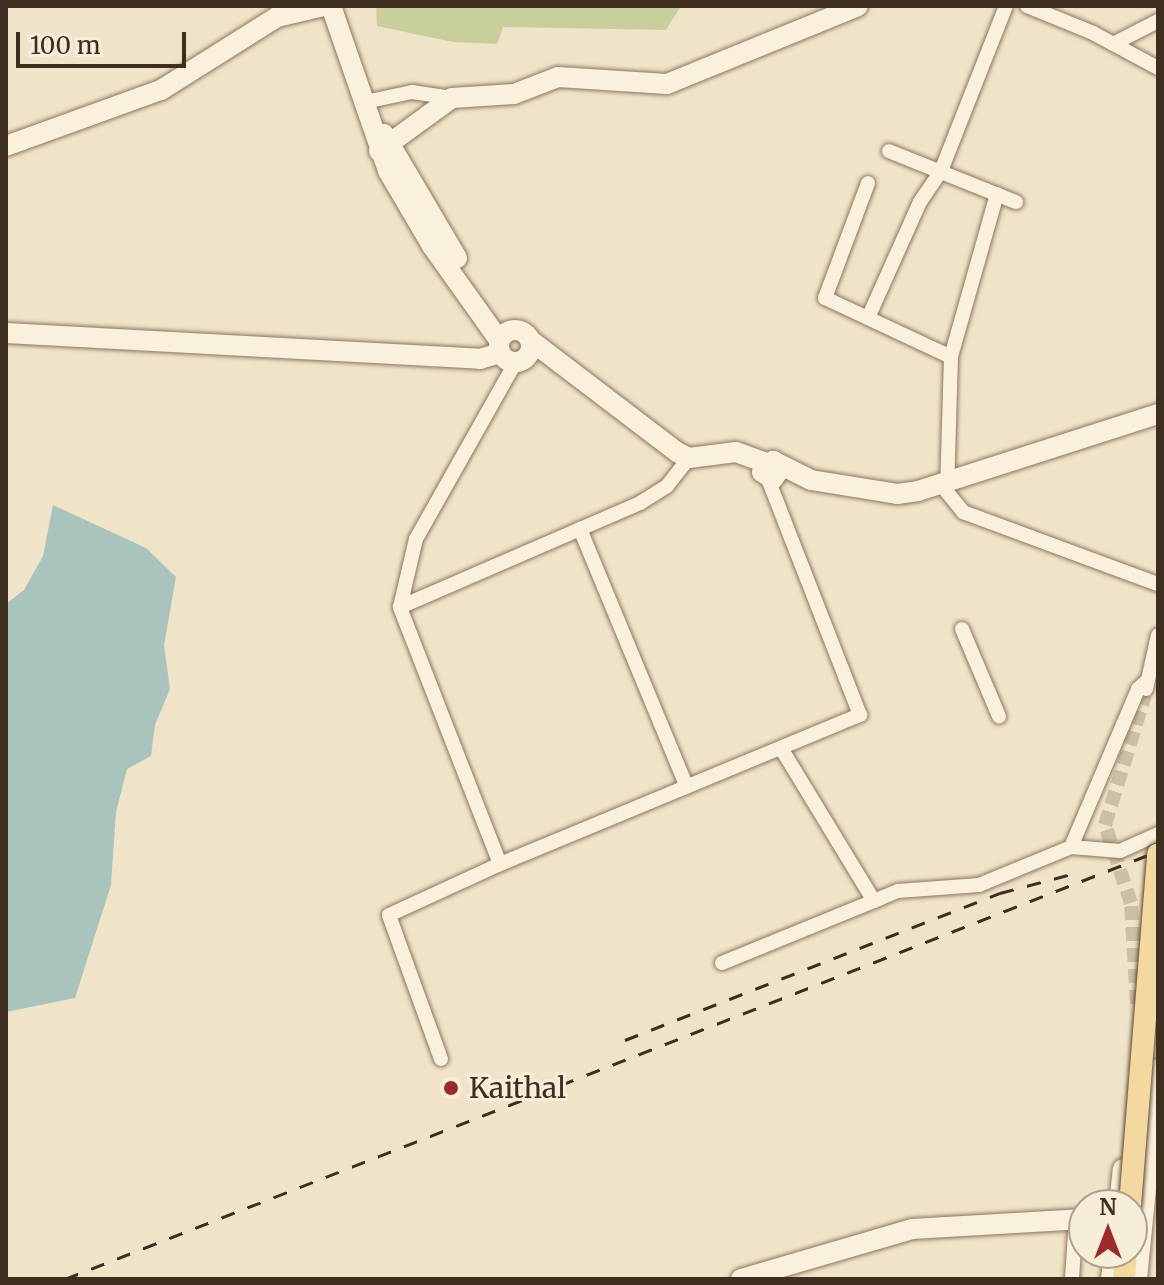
<!DOCTYPE html>
<style>
body{margin:0}
#map{position:relative;width:1164px;height:1285px;overflow:hidden;background:#f0e4c8;font-family:Merriweather,serif}
div>[style]{position:absolute}
.green>*{inset:0;background:#c9cf9b}
.water>*{inset:0;background:#a9c4bc}
.street-tunnel>*{height:14px;margin-top:-7px;transform-origin:0;background:repeating-linear-gradient(90deg,#ccc0a6 0 14px,transparent 0 21px)}
.roads{filter:drop-shadow(0 0 2px #8d765c) drop-shadow(0 0 2px #8d765c)}
.street>*{height:14px;margin:-7px;padding:0 7px;transform-origin:7px;border-radius:7px;background:#faf1dc}
.secondary>*{height:20px;margin:-10px;padding:0 10px;transform-origin:10px;border-radius:10px;background:#faf1dc}
.secondary>.ring{margin:-10px;padding:0;box-sizing:content-box;background:none;border:20px solid #faf1dc;border-radius:50%}
.primary>*{height:22px;margin:-11px;padding:0 11px;transform-origin:11px;border-radius:11px;background:#f3d9a0}
.rail>*{height:3px;margin-top:-1.5px;transform-origin:0;background:repeating-linear-gradient(90deg,#3d2e20 0 14px,transparent 0 28px)}
.bridges{filter:drop-shadow(0 0 2px #5b4430) drop-shadow(0 0 2px #5b4430)}
.primary-bridge>*{height:22px;margin:-11px;padding:0 11px;transform-origin:11px;border-radius:11px;background:#f3d9a0}
.dots>*{width:22px;height:22px;translate:-50% -50%;box-sizing:border-box;border:4px solid #f7eed8;border-radius:50%}
span{translate:-50% -50%;white-space:nowrap;text-align:center;line-height:1.15;-webkit-text-stroke:6px #f7eed8;paint-order:stroke}
.poi-label{font-size:28px;color:#3d2e20}
.left{translate:0 -50%;text-align:left}
.frame{position:absolute;inset:0;border:8px solid #3d2e20;pointer-events:none}
.north{position:absolute;left:1068px;top:1189px;width:80px;height:80px;box-sizing:border-box;background:#f7eed8;border:2px solid #ada18e;border-radius:50%;rotate:0deg;font-size:22px;font-weight:700;line-height:32px;text-align:center;color:#3d2e20}
.north::after{content:'';display:block;margin:auto;width:28px;height:36px;background:#9e2a2b;clip-path:polygon(50% 0,100% 100%,50% 72%,0 100%)}
.scale{position:absolute;left:16px;top:32px;width:170px;height:36px;box-sizing:border-box;border:4px solid #3d2e20;border-top:0;padding-left:10px;font-size:24px;line-height:28px;white-space:nowrap;color:#3d2e20;-webkit-text-stroke:6px #f7eed8;paint-order:stroke}
</style>
<div id="map">
<div class="green">
<div style="clip-path:polygon(376px 6px,681px 6px,666px 30px,503px 27px,497px 44px,453px 42px,377px 26px)"></div>
</div>
<div class="water">
<div style="clip-path:polygon(53px 505px,146px 548px,176px 577px,164px 645px,170px 689px,155px 725px,151px 756px,127px 769px,116px 812px,111px 885px,75px 998px,6px 1012px,6px 604px,24px 590px,43px 556px)"></div>
</div>
<div class="street-tunnel">
<div style="left:1137px;top:1004px;width:101px;rotate:-93.4deg"></div>
<div style="left:1131px;top:903px;width:82px;rotate:-108.4deg"></div>
<div style="left:1105px;top:825px;width:136px;rotate:-72.9deg"></div>
</div>
<div class="roads">
<div class="street">
<div style="left:1027px;top:6px;width:71px;rotate:22.2deg"></div>
<div style="left:1093px;top:33px;width:74px;rotate:28.3deg"></div>
<div style="left:1113px;top:44px;width:51px;rotate:-27.1deg"></div>
<div style="left:365px;top:102px;width:48px;rotate:-12deg"></div>
<div style="left:412px;top:92px;width:40px;rotate:8.5deg"></div>
<div style="left:889px;top:151px;width:137px;rotate:21.9deg"></div>
<div style="left:868px;top:183px;width:123px;rotate:110.5deg"></div>
<div style="left:825px;top:298px;width:139px;rotate:25.1deg"></div>
<div style="left:997px;top:194px;width:169px;rotate:105.8deg"></div>
<div style="left:951px;top:357px;width:135px;rotate:91.7deg"></div>
<div style="left:947px;top:492px;width:26px;rotate:51deg"></div>
<div style="left:963px;top:512px;width:208px;rotate:20.3deg"></div>
<div style="left:868px;top:318px;width:127px;rotate:-65.9deg"></div>
<div style="left:920px;top:202px;width:37px;rotate:-56deg"></div>
<div style="left:941px;top:171px;width:177px;rotate:-68.5deg"></div>
<div style="left:580px;top:529px;width:279px;rotate:67.5deg"></div>
<div style="left:400px;top:607px;width:262px;rotate:-23.4deg"></div>
<div style="left:640px;top:503px;width:32px;rotate:-32deg"></div>
<div style="left:667px;top:486px;width:36px;rotate:-52deg"></div>
<div style="left:962px;top:629px;width:95px;rotate:67deg"></div>
<div style="left:1146px;top:689px;width:55px;rotate:-77.5deg"></div>
<div style="left:1071px;top:847px;width:172px;rotate:-67deg"></div>
<div style="left:1138px;top:689px;width:13px;rotate:-42deg"></div>
<div style="left:500px;top:864px;width:276px;rotate:-111.3deg"></div>
<div style="left:400px;top:607px;width:70px;rotate:-76.8deg"></div>
<div style="left:416px;top:539px;width:202px;rotate:-60.6deg"></div>
<div style="left:874px;top:901px;width:26px;rotate:-23deg"></div>
<div style="left:898px;top:891px;width:81px;rotate:-4.2deg"></div>
<div style="left:979px;top:885px;width:100px;rotate:-22.4deg"></div>
<div style="left:1071px;top:847px;width:49px;rotate:4.7deg"></div>
<div style="left:1120px;top:851px;width:42px;rotate:-24.1deg"></div>
<div style="left:722px;top:963px;width:164px;rotate:-22.2deg"></div>
<div style="left:874px;top:901px;width:179px;rotate:-121.3deg"></div>
<div style="left:441px;top:1059px;width:153px;rotate:-109.9deg"></div>
<div style="left:389px;top:915px;width:122px;rotate:-24.7deg"></div>
<div style="left:500px;top:864px;width:390px;rotate:-22.5deg"></div>
<div style="left:860px;top:715px;width:253px;rotate:-111.3deg"></div>
<div style="left:1072px;top:1279px;width:60px;rotate:-86.2deg"></div>
</div>
<div class="secondary">
<div style="left:331px;top:6px;width:175px;rotate:70.9deg"></div>
<div style="left:388px;top:171px;width:87px;rotate:59.6deg"></div>
<div style="left:432px;top:246px;width:115px;rotate:54.5deg"></div>
<div style="left:384px;top:134px;width:144px;rotate:59.5deg"></div>
<div style="left:6px;top:146px;width:165px;rotate:-19.9deg"></div>
<div style="left:161px;top:90px;width:137px;rotate:-32.2deg"></div>
<div style="left:277px;top:17px;width:48px;rotate:-13.2deg"></div>
<div style="left:379px;top:151px;width:90px;rotate:-36deg"></div>
<div style="left:452px;top:98px;width:62px;rotate:-3.7deg"></div>
<div style="left:514px;top:94px;width:47px;rotate:-21.1deg"></div>
<div style="left:558px;top:77px;width:109px;rotate:3.7deg"></div>
<div style="left:667px;top:84px;width:206px;rotate:-22.2deg"></div>
<div class="ring" style="left:499px;top:330px;width:12px;height:12px"></div>
<div style="left:6px;top:333px;width:475px;rotate:3.1deg"></div>
<div style="left:480px;top:359px;width:21px;rotate:-17deg"></div>
<div style="left:530px;top:340px;width:185px;rotate:37.3deg"></div>
<div style="left:677px;top:452px;width:13px;rotate:27deg"></div>
<div style="left:689px;top:458px;width:47px;rotate:-7.3deg"></div>
<div style="left:736px;top:452px;width:32px;rotate:20deg"></div>
<div style="left:780px;top:469px;width:12px;rotate:125deg"></div>
<div style="left:773px;top:479px;width:13px;rotate:-148deg"></div>
<div style="left:762px;top:472px;width:16px;rotate:-45deg"></div>
<div style="left:773px;top:461px;width:42px;rotate:26.6deg"></div>
<div style="left:811px;top:480px;width:87px;rotate:9.2deg"></div>
<div style="left:897px;top:494px;width:21px;rotate:-8deg"></div>
<div style="left:918px;top:491px;width:252px;rotate:-17.8deg"></div>
<div style="left:1119px;top:1205px;width:36px;rotate:-84deg"></div>
<div style="left:741px;top:1279px;width:178px;rotate:-16.3deg"></div>
<div style="left:912px;top:1229px;width:172px;rotate:-3.3deg"></div>
<div style="left:1111px;top:1279px;width:26px;rotate:-83deg"></div>
<div style="left:1137px;top:1279px;width:211px;rotate:-84.3deg"></div>
</div>
<div class="primary">
<div style="left:1124px;top:1279px;width:26px;rotate:-86deg"></div>
</div>
</div>
<div class="rail">
<div style="left:625px;top:1040px;width:403px;rotate:-21.4deg"></div>
<div style="left:1000px;top:893px;width:78px;rotate:-14.9deg"></div>
<div style="left:65px;top:1279px;width:1174px;rotate:-21.38deg"></div>
</div>
<div class="bridges">
<div class="primary-bridge">
<div style="left:1130px;top:1205px;width:352px;rotate:-85.4deg"></div>
</div>
</div>
<div class="dots">
<div style="left:451px;top:1088px;background:#9e2a2b"></div>
</div>
<div class="poi-label">
<span class="left" style="left:469px;top:1088px">Kaithal</span>
</div>
<div class="frame"></div>
<div class="north">N</div>
<div class="scale">100 m</div>
</div>
